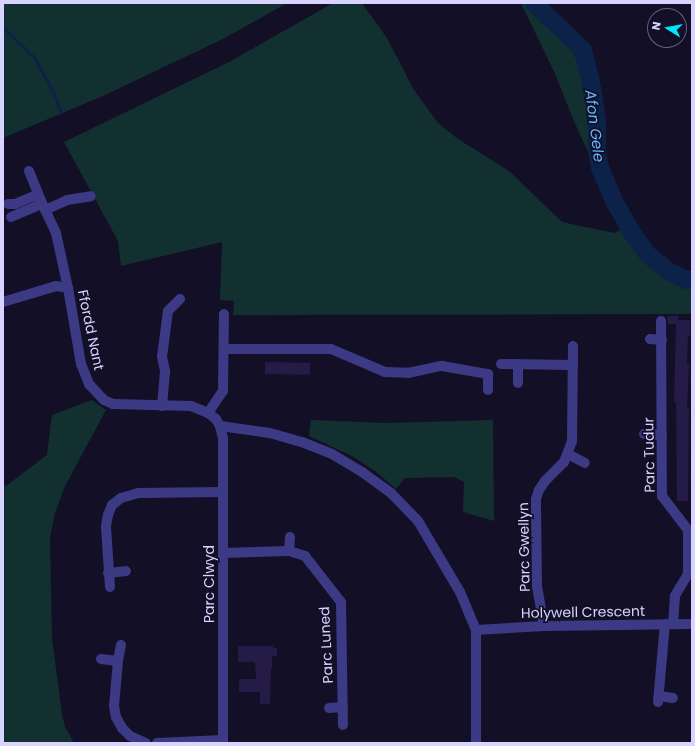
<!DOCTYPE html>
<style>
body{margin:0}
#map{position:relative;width:695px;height:746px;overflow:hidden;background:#130f26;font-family:Poppins,sans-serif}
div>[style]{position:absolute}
.green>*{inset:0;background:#12302f}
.stream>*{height:3px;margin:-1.5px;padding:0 1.5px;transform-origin:1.5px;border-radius:1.5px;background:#0c2248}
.river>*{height:18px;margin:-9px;padding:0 9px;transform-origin:9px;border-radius:9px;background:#0c2248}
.building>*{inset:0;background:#241b47;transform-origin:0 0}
.minor>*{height:10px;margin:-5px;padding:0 5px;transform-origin:5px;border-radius:5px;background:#3d3a85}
span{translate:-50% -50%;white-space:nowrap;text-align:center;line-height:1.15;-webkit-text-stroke:3.5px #130f26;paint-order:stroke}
.street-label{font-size:14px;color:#d9d4ff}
.water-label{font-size:15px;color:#62b6ff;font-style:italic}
.frame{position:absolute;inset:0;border:4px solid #d9d4ff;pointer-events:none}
.north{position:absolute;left:647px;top:8px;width:40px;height:40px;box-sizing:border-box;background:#130f26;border:1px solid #625e7d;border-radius:50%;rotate:281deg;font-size:11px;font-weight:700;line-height:16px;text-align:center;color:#d9d4ff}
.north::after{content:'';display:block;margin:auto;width:14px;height:18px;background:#00e5ff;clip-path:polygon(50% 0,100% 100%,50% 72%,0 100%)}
</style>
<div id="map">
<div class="green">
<div style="clip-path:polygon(3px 3px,287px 3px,225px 38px,105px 95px,3px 138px)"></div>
<div style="clip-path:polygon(333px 3px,362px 3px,387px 38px,414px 90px,438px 123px,458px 139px,509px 171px,562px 222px,614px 233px,623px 229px,636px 250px,659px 271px,673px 282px,692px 284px,692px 314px,233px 315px,234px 301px,220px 300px,222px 242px,121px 266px,118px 241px,64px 142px,229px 62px)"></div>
<div style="clip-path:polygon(521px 3px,525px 3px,538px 17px,568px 43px,574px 54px,581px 69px,590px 132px,593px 163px,573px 119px,556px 76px)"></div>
<div style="clip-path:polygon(92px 400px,106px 410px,65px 486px,55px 513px,50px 538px,52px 638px,62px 714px,65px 727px,74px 743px,3px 743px,3px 485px,6px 486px,47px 455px,52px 415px)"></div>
<div style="clip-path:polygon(311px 420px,386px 423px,493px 420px,494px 521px,463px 512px,464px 482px,454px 477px,405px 478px,396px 489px,375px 471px,352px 456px,309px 436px)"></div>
</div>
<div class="stream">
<div style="left:3px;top:28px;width:42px;rotate:43.1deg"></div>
<div style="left:34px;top:57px;width:42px;rotate:61.6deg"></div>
<div style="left:54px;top:94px;width:20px;rotate:70deg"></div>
</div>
<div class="river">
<div style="left:534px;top:3px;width:68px;rotate:43.8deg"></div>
<div style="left:583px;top:50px;width:33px;rotate:76deg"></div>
<div style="left:591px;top:82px;width:39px;rotate:81deg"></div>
<div style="left:597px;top:121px;width:28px;rotate:90deg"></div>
<div style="left:597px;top:149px;width:19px;rotate:81deg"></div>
<div style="left:600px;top:168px;width:36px;rotate:67deg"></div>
<div style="left:614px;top:201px;width:38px;rotate:60deg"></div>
<div style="left:633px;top:234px;width:26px;rotate:54deg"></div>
<div style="left:648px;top:255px;width:28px;rotate:38deg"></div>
<div style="left:670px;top:272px;width:19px;rotate:25deg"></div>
<div style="left:687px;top:280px;width:5px"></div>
</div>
<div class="building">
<div style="clip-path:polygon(667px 316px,678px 316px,678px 320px,690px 320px,690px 337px,688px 336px,687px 363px,689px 363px,687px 408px,689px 408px,688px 501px,677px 501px,676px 402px,674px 402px,676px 324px,668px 324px)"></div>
<div style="left:265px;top:362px;width:45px;height:12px;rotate:1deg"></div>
<div style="clip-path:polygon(238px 646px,273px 646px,273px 648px,277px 648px,277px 656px,272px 656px,272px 668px,271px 668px,270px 704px,260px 704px,260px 692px,239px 692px,239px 679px,256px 679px,255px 662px,238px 662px)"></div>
</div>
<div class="minor">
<div style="left:29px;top:171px;width:32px;rotate:68deg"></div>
<div style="left:41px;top:201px;width:35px;rotate:65deg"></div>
<div style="left:56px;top:233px;width:56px;rotate:77.7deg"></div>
<div style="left:68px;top:288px;width:77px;rotate:80.3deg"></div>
<div style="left:81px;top:364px;width:22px;rotate:68deg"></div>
<div style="left:89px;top:384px;width:22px;rotate:47deg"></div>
<div style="left:104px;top:400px;width:10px;rotate:24deg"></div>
<div style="left:113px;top:404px;width:78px;rotate:1.5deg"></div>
<div style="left:191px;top:406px;width:18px;rotate:22deg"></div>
<div style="left:208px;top:413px;width:10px;rotate:37deg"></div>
<div style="left:216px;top:419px;width:8px;rotate:60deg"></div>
<div style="left:220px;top:426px;width:12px;rotate:76deg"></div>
<div style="left:223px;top:438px;width:305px;rotate:90deg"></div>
<div style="left:8px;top:204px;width:7px"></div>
<div style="left:15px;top:204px;width:25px;rotate:-23deg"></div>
<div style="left:45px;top:210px;width:24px;rotate:-24deg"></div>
<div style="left:67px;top:200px;width:24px;rotate:-9deg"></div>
<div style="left:11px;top:217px;width:34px;rotate:-23deg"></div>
<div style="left:3px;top:302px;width:55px;rotate:-16.8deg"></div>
<div style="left:56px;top:286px;width:12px;rotate:9deg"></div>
<div style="left:661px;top:321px;width:175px;rotate:89.7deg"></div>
<div style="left:662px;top:496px;width:43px;rotate:52.6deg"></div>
<div style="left:688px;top:530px;width:44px;rotate:90deg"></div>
<div style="left:688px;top:574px;width:26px;rotate:121deg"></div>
<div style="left:675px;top:596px;width:27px;rotate:94deg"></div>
<div style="left:650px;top:339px;width:12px;rotate:5deg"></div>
<div style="left:224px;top:349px;width:107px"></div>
<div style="left:331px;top:349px;width:59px;rotate:23.1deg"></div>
<div style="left:385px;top:372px;width:23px;rotate:2deg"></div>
<div style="left:408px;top:373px;width:35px;rotate:-12deg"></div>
<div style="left:442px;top:366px;width:47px;rotate:9.9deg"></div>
<div style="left:488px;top:374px;width:16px;rotate:90deg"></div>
<div style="left:501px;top:364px;width:72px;rotate:0.8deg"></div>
<div style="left:518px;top:383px;width:19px;rotate:-90deg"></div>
<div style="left:162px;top:406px;width:35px;rotate:-85deg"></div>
<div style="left:165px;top:371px;width:14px;rotate:-102deg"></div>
<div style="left:162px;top:357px;width:46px;rotate:-82.6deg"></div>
<div style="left:168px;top:311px;width:17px;rotate:-45deg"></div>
<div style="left:208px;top:413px;width:27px;rotate:-56deg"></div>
<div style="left:223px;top:391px;width:77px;rotate:-89.3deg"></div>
<div style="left:220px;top:426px;width:50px;rotate:8deg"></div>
<div style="left:270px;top:433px;width:33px;rotate:16deg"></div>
<div style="left:302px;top:442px;width:32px;rotate:22deg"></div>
<div style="left:332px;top:454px;width:35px;rotate:31deg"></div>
<div style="left:362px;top:472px;width:36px;rotate:36deg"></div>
<div style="left:391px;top:493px;width:39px;rotate:46deg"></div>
<div style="left:418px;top:521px;width:82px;rotate:59.4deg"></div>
<div style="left:460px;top:592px;width:41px;rotate:67.2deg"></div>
<div style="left:476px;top:630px;width:113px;rotate:90deg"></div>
<div style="left:644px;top:434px;width:18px;rotate:3deg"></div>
<div style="left:568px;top:454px;width:19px;rotate:28deg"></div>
<div style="left:289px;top:551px;width:14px;rotate:-86deg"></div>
<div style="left:223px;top:553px;width:66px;rotate:-1.7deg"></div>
<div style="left:289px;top:551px;width:17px;rotate:17deg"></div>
<div style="left:305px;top:556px;width:58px;rotate:52deg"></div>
<div style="left:341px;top:602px;width:123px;rotate:89.1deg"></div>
<div style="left:108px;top:573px;width:18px;rotate:-6deg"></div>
<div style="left:110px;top:587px;width:61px;rotate:-93.8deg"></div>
<div style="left:106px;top:526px;width:11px;rotate:-80deg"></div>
<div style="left:108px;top:515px;width:11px;rotate:-68deg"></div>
<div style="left:112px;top:505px;width:11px;rotate:-38deg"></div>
<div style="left:121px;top:498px;width:18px;rotate:-16deg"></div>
<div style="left:138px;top:493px;width:85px;rotate:-0.7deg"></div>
<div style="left:544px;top:626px;width:40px;rotate:-100deg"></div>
<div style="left:537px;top:587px;width:88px;rotate:-90.7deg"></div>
<div style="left:536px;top:499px;width:9px;rotate:-72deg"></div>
<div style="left:539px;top:490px;width:11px;rotate:-56deg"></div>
<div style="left:545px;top:481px;width:27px;rotate:-45deg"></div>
<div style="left:564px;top:462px;width:22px;rotate:-69deg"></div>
<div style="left:572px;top:441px;width:95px;rotate:-89.4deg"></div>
<div style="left:476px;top:630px;width:68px;rotate:-3.4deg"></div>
<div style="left:544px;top:626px;width:148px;rotate:-0.8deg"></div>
<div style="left:121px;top:645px;width:16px;rotate:101deg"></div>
<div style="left:118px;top:661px;width:45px;rotate:95.1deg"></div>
<div style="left:114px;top:706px;width:11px;rotate:80deg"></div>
<div style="left:116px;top:717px;width:13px;rotate:61deg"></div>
<div style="left:122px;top:728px;width:11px;rotate:45deg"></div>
<div style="left:130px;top:736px;width:17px;rotate:24deg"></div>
<div style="left:101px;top:659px;width:17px;rotate:7deg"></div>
<div style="left:659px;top:696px;width:14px;rotate:8deg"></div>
<div style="left:658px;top:702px;width:78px;rotate:-84.9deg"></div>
<div style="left:329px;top:708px;width:14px;rotate:-4deg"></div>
<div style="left:157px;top:743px;width:66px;rotate:-2.6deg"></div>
</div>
<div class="street-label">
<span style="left:91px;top:330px;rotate:78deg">Ffordd Nant</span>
<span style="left:649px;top:455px;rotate:-91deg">Parc Tudur</span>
<span style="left:524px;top:547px;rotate:-91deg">Parc Gwellyn</span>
<span style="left:209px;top:584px;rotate:-90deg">Parc Clwyd</span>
<span style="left:583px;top:612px;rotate:-1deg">Holywell Crescent</span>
<span style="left:326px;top:645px;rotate:-93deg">Parc Luned</span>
</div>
<div class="water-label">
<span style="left:595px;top:126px;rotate:83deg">Afon Gele</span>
</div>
<div class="frame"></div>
<div class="north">N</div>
</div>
